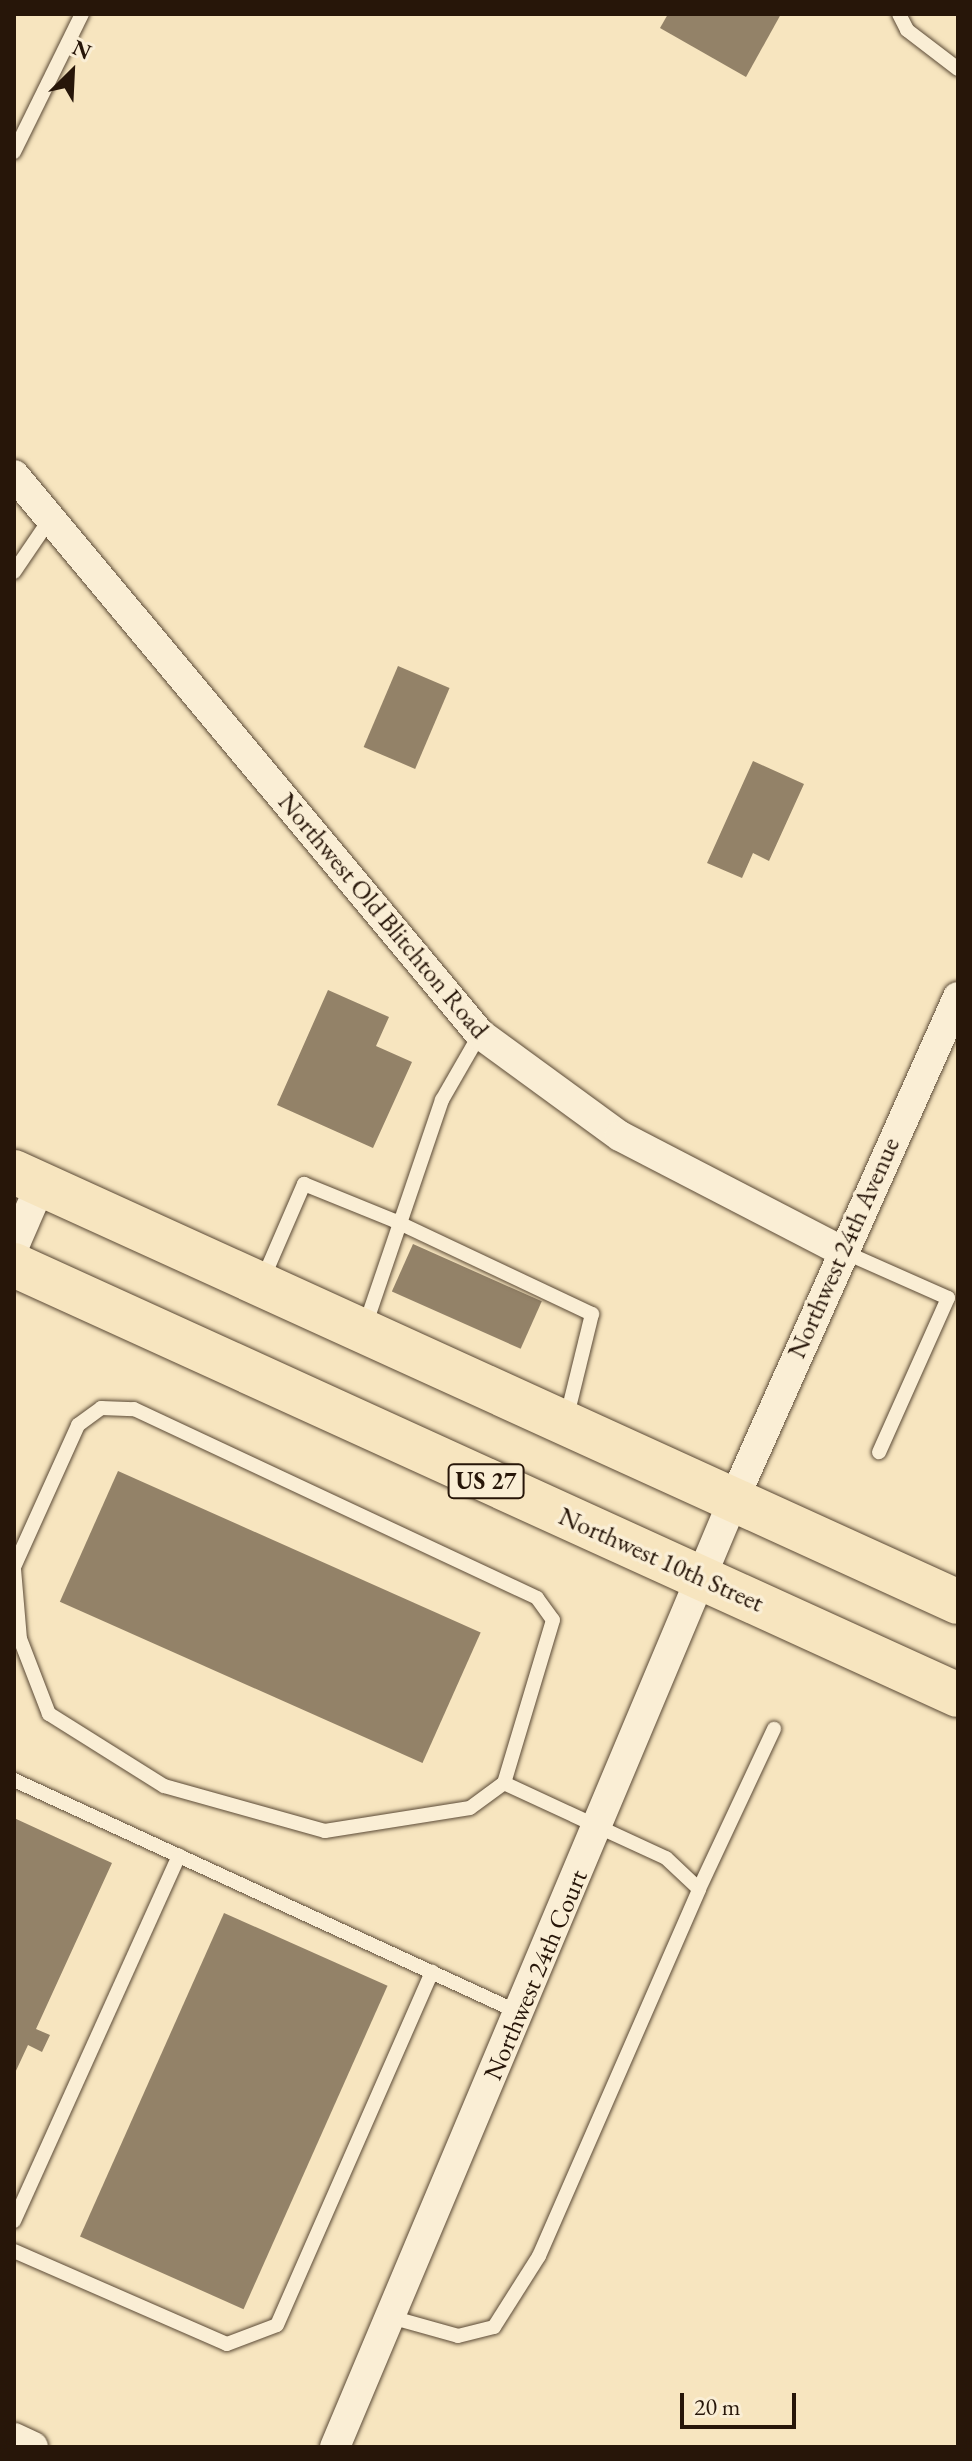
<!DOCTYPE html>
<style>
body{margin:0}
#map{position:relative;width:972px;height:2461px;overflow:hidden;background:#f7e5bf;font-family:"EB Garamond",serif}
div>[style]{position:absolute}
.building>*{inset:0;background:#938268;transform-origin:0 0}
.roads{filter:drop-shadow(0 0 2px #5b4a36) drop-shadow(0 0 2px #5b4a36)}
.service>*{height:14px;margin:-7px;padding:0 7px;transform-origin:7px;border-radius:7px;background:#faeed5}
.minor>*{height:30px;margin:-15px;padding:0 15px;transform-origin:15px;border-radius:15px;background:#faeed5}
.trunk>*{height:44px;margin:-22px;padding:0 22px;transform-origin:22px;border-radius:22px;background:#f7e5bf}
span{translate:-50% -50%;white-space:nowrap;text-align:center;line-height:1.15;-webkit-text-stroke:7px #faeed5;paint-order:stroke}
.shield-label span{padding:2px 6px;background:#faeed5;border:2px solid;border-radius:6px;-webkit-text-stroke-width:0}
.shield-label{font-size:24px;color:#271609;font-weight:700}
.street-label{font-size:26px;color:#271609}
.frame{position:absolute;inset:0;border:16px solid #271609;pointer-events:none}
.north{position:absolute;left:32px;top:32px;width:80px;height:80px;-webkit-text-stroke:6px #faeed5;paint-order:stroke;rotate:24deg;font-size:22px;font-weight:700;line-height:32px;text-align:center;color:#271609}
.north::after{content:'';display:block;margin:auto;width:28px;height:36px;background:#271609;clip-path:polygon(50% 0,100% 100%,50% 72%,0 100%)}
.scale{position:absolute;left:680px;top:2393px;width:116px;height:36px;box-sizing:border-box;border:4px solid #271609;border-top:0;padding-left:10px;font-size:24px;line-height:28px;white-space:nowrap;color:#271609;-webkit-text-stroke:6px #faeed5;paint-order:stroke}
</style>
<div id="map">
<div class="building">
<div style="clip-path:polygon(668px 14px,781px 14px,746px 77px,660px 28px)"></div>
<div style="left:398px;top:666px;width:56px;height:88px;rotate:23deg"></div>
<div style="clip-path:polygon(753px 761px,804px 784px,769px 861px,753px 853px,742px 878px,707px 863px)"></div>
<div style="clip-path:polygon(328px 990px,389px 1017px,376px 1046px,412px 1062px,373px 1148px,277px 1105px)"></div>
<div style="left:413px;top:1244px;width:141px;height:52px;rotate:24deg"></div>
<div style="left:118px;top:1471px;width:397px;height:143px;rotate:24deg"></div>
<div style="clip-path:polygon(14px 1818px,112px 1863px,36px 2029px,50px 2035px,42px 2052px,28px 2045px,14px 2075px)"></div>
<div style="left:224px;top:1913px;width:179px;height:354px;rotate:24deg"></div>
</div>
<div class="roads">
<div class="service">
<div style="left:899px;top:14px;width:18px;rotate:63deg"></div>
<div style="left:907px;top:30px;width:64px;rotate:37.4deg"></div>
<div style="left:14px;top:152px;width:154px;rotate:-63.8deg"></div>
<div style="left:14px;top:572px;width:64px;rotate:-55.8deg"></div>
<div style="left:842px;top:1251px;width:116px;rotate:23.9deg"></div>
<div style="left:948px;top:1298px;width:169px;rotate:114.1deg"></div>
<div style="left:262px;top:1281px;width:106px;rotate:-66.6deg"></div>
<div style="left:304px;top:1184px;width:98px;rotate:22.1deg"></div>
<div style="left:395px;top:1221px;width:218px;rotate:25.3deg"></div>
<div style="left:592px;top:1314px;width:109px;rotate:103.8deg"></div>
<div style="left:365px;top:1326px;width:239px;rotate:-71.2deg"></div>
<div style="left:442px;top:1100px;width:76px;rotate:-60.1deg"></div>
<div style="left:14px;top:1567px;width:156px;rotate:-65.7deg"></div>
<div style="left:78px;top:1425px;width:29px;rotate:-36deg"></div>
<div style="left:101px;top:1408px;width:33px;rotate:2deg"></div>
<div style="left:134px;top:1409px;width:445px;rotate:25.1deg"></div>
<div style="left:537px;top:1598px;width:27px;rotate:54deg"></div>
<div style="left:553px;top:1620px;width:170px;rotate:106.7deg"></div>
<div style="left:504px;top:1783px;width:42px;rotate:143.7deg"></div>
<div style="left:470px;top:1808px;width:147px;rotate:171deg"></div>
<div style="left:325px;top:1831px;width:167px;rotate:-164.4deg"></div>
<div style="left:164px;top:1786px;width:136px;rotate:-147.9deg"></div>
<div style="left:49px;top:1714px;width:80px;rotate:-111.1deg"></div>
<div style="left:20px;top:1639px;width:70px;rotate:-94.9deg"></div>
<div style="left:14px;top:1780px;width:557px;rotate:24.72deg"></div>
<div style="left:699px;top:1889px;width:177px;rotate:-64.9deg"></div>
<div style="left:14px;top:2221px;width:401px;rotate:-65.7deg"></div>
<div style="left:14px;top:2251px;width:232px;rotate:23.6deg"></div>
<div style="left:227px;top:2344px;width:53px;rotate:-20.8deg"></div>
<div style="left:277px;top:2325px;width:386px;rotate:-66.3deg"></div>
<div style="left:394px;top:2318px;width:66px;rotate:15.7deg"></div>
<div style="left:458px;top:2336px;width:37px;rotate:-14deg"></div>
<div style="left:494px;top:2327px;width:84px;rotate:-57.6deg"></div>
<div style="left:539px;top:2256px;width:400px;rotate:-66.4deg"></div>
<div style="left:699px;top:1889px;width:45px;rotate:-136.8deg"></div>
<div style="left:666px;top:1858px;width:179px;rotate:-155.2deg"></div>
</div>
<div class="minor">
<div style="left:14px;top:475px;width:728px;rotate:50.18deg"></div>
<div style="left:480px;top:1034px;width:173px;rotate:36.1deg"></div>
<div style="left:620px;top:1136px;width:250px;rotate:27.4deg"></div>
<div style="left:14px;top:1246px;width:68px;rotate:-66.5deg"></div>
<div style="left:14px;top:2438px;width:21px;rotate:25deg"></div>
<div style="left:335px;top:2447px;width:1026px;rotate:-67.18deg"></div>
<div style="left:733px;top:1501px;width:552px;rotate:-65.94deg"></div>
</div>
<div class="trunk">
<div style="left:14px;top:1172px;width:1037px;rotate:24.49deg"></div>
<div style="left:14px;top:1265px;width:1037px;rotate:24.49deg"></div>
</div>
</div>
<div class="shield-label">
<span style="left:486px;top:1481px">US 27</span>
</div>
<div class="street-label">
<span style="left:383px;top:916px;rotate:50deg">Northwest Old Blitchton Road</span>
<span style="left:844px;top:1248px;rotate:-66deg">Northwest 24th Avenue</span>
<span style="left:661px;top:1560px;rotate:24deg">Northwest 10th Street</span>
<span style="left:536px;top:1975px;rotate:-67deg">Northwest 24th Court</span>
</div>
<div class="frame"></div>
<div class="north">N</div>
<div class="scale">20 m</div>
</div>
